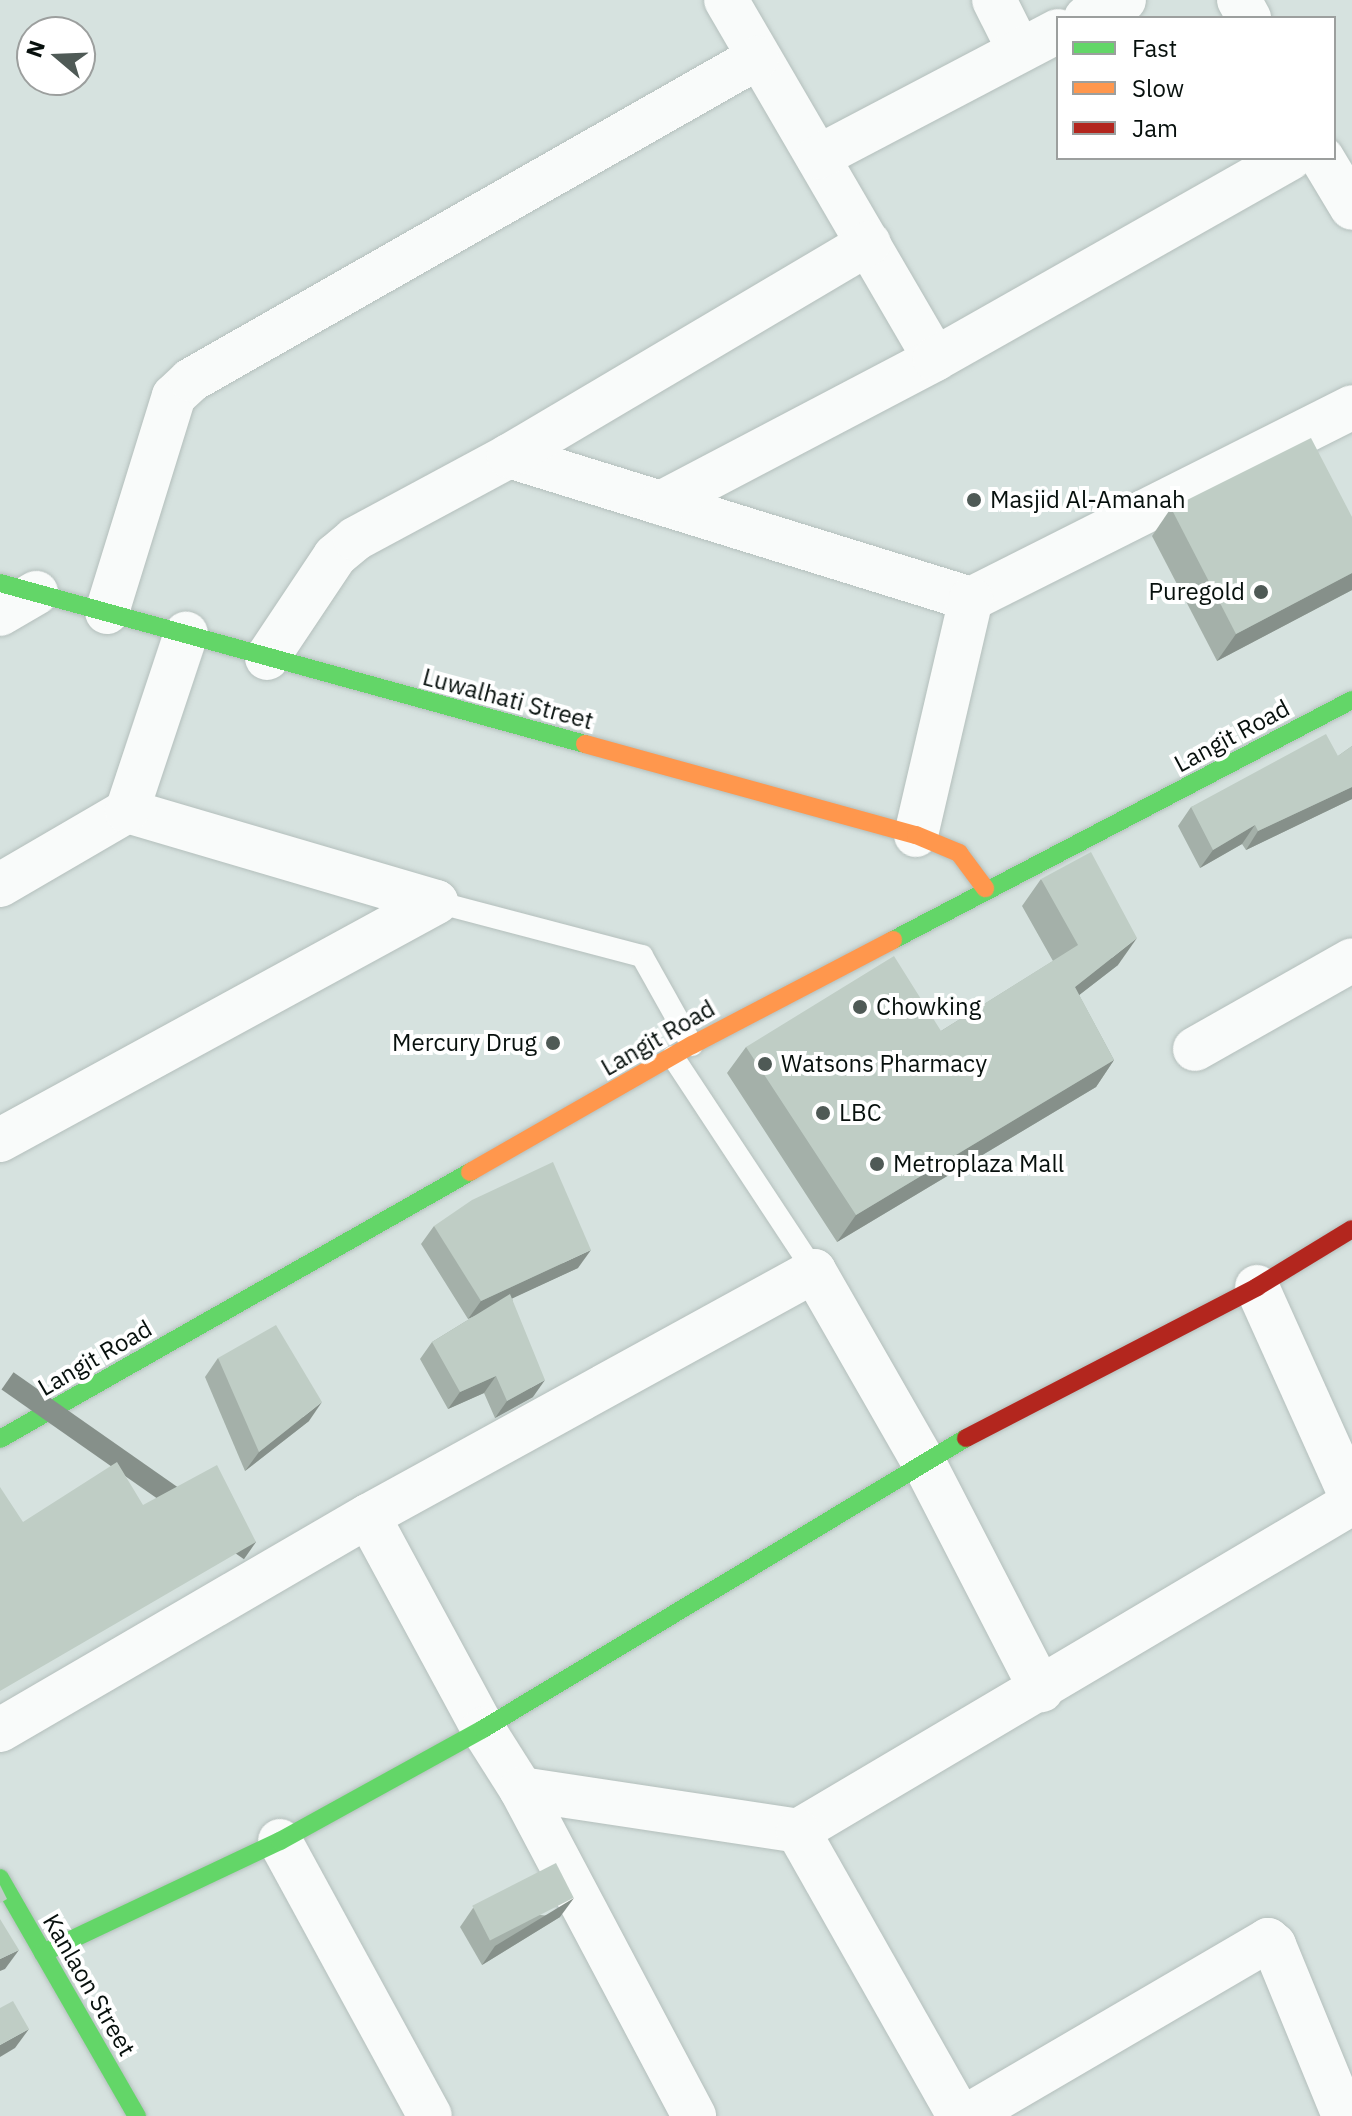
<!DOCTYPE html>
<style>
body{margin:0}
#map{position:relative;width:1352px;height:2116px;overflow:hidden;background:#d6e2df;font-family:"IBM Plex Sans",sans-serif}
div>[style]{position:absolute}
.roads{filter:drop-shadow(0 0 2px #b4bfbc) drop-shadow(0 0 2px #b4bfbc)}
.lane>*{height:22px;margin:-11px;padding:0 11px;transform-origin:11px;border-radius:11px;background:#f9fbfa}
.street>*{height:44px;margin:-22px;padding:0 22px;transform-origin:22px;border-radius:22px;background:#f9fbfa}
.fast>*{height:18px;margin:-9px;padding:0 9px;transform-origin:9px;border-radius:9px;background:#63d668}
.slow>*{height:18px;margin:-9px;padding:0 9px;transform-origin:9px;border-radius:9px;background:#ff974d}
.jam>*{height:18px;margin:-9px;padding:0 9px;transform-origin:9px;border-radius:9px;background:#b3261e}
.wall>*{inset:0;background:#a4b0a9}
.shaded-wall>*{inset:0;background:#86908a;transform-origin:0 0}
.building>*{inset:0;background:#bfcdc5;transform-origin:0 0}
.dots>*{width:22px;height:22px;translate:-50% -50%;box-sizing:border-box;border:4px solid #fff;border-radius:50%}
span{translate:-50% -50%;white-space:nowrap;text-align:center;line-height:1.15;-webkit-text-stroke:8px #fff;paint-order:stroke}
.poi-label{font-size:24px;color:#07100d}
.left{translate:0 -50%;text-align:left}
.right{translate:-100% -50%;text-align:right}
.street-label{font-size:24px;color:#07100d}
.legend{position:absolute;left:1056px;top:16px;width:280px;height:144px;box-sizing:border-box;background:#fff;border:2px solid #9c9f9e;margin:0;padding:10px 14px;list-style:none;font-size:24px;color:#07100d}
.legend li{display:flex;align-items:center;gap:16px;height:40px}
.legend b{width:40px;border:2px solid #9c9f9e}
.north{position:absolute;left:16px;top:16px;width:80px;height:80px;box-sizing:border-box;background:#fff;border:2px solid #9c9f9e;border-radius:50%;rotate:289deg;font-size:22px;font-weight:700;line-height:32px;text-align:center;color:#07100d}
.north::after{content:'';display:block;margin:auto;width:28px;height:36px;background:#4f5a56;clip-path:polygon(50% 0,100% 100%,50% 72%,0 100%)}
</style>
<div id="map">
<div class="roads">
<div class="lane">
<div style="left:436px;top:902px;width:213px;rotate:14.7deg"></div>
<div style="left:642px;top:956px;width:102px;rotate:60.7deg"></div>
<div style="left:673px;top:1057px;width:256px;rotate:56.6deg"></div>
</div>
<div class="street">
<div style="left:726px;top:0;width:415px;rotate:59.8deg"></div>
<div style="left:994px;top:0;width:56px;rotate:63.4deg"></div>
<div style="left:1239px;top:0;width:21px;rotate:61deg"></div>
<div style="left:1086px;top:18px;width:42px;rotate:-25.3deg"></div>
<div style="left:818px;top:157px;width:271px;rotate:-27.7deg"></div>
<div style="left:1322px;top:158px;width:58px;rotate:59deg"></div>
<div style="left:509px;top:456px;width:484px;rotate:17.2deg"></div>
<div style="left:971px;top:599px;width:427px;rotate:-26.7deg"></div>
<div style="left:661px;top:503px;width:310px;rotate:-27.7deg"></div>
<div style="left:935px;top:359px;width:408px;rotate:-29.5deg"></div>
<div style="left:107px;top:612px;width:226px;rotate:-72.8deg"></div>
<div style="left:174px;top:396px;width:23px;rotate:-43deg"></div>
<div style="left:191px;top:380px;width:651px;rotate:-29.64deg"></div>
<div style="left:0;top:614px;width:42px;rotate:-30.3deg"></div>
<div style="left:267px;top:658px;width:123px;rotate:-56.3deg"></div>
<div style="left:335px;top:556px;width:26px;rotate:-40deg"></div>
<div style="left:355px;top:539px;width:175px;rotate:-28.3deg"></div>
<div style="left:509px;top:456px;width:418px;rotate:-30.6deg"></div>
<div style="left:127px;top:811px;width:322px;rotate:16.4deg"></div>
<div style="left:916px;top:835px;width:242px;rotate:-76.9deg"></div>
<div style="left:0;top:885px;width:147px;rotate:-30.2deg"></div>
<div style="left:127px;top:811px;width:187px;rotate:-71.6deg"></div>
<div style="left:1195px;top:1049px;width:180px;rotate:-29.5deg"></div>
<div style="left:0;top:1140px;width:497px;rotate:-28.6deg"></div>
<div style="left:1257px;top:1287px;width:231px;rotate:65.8deg"></div>
<div style="left:368px;top:1516px;width:242px;rotate:61.6deg"></div>
<div style="left:483px;top:1729px;width:71px;rotate:57.7deg"></div>
<div style="left:521px;top:1789px;width:370px;rotate:62.1deg"></div>
<div style="left:0;top:1730px;width:426px;rotate:-30.2deg"></div>
<div style="left:368px;top:1516px;width:509px;rotate:-28.78deg"></div>
<div style="left:814px;top:1271px;width:219px;rotate:60.2deg"></div>
<div style="left:923px;top:1461px;width:258px;rotate:62.7deg"></div>
<div style="left:521px;top:1789px;width:280px;rotate:8.6deg"></div>
<div style="left:798px;top:1831px;width:644px;rotate:-30.63deg"></div>
<div style="left:798px;top:1831px;width:327px;rotate:60.5deg"></div>
<div style="left:280px;top:1841px;width:313px;rotate:61.4deg"></div>
<div style="left:967px;top:2116px;width:349px;rotate:-30.3deg"></div>
<div style="left:1268px;top:1940px;width:8px;rotate:40deg"></div>
<div style="left:1274px;top:1945px;width:185px;rotate:67.7deg"></div>
</div>
<div class="fast">
<div style="left:0;top:583px;width:607px;rotate:15.39deg"></div>
<div style="left:893px;top:940px;width:518px;rotate:-27.6deg"></div>
<div style="left:0;top:1439px;width:541px;rotate:-29.6deg"></div>
<div style="left:0;top:1878px;width:275px;rotate:60.1deg"></div>
<div style="left:43px;top:1953px;width:262px;rotate:-25.3deg"></div>
<div style="left:280px;top:1841px;width:232px;rotate:-28.9deg"></div>
<div style="left:483px;top:1729px;width:564px;rotate:-31.07deg"></div>
</div>
<div class="slow">
<div style="left:585px;top:744px;width:343px;rotate:15.4deg"></div>
<div style="left:916px;top:835px;width:47px;rotate:22.7deg"></div>
<div style="left:959px;top:853px;width:44px;rotate:53.4deg"></div>
<div style="left:470px;top:1172px;width:256px;rotate:-29.8deg"></div>
<div style="left:692px;top:1045px;width:227px;rotate:-27.6deg"></div>
</div>
<div class="jam">
<div style="left:966px;top:1438px;width:328px;rotate:-27.4deg"></div>
<div style="left:1257px;top:1287px;width:111px;rotate:-31.4deg"></div>
</div>
</div>
<div class="wall">
<div style="clip-path:polygon(1171px 508px,1352px 517px,1352px 590px,1217px 661px,1152px 536px)"></div>
<div style="clip-path:polygon(1352px 746px,1352px 799px,1246px 850px,1242px 844px,1200px 868px,1178px 826px,1191px 807px,1338px 756px)"></div>
<div style="clip-path:polygon(1041px 879px,1118px 965px,1079px 995px,1114px 1060px,1096px 1087px,837px 1242px,727px 1073px,746px 1047px,941px 1031px,1053px 961px,1022px 906px)"></div>
<div style="clip-path:polygon(434px 1226px,578px 1268px,512px 1298px,533px 1397px,495px 1418px,484px 1393px,448px 1409px,420px 1359px,432px 1342px,476px 1315px,468px 1319px,421px 1244px)"></div>
<div style="clip-path:polygon(218px 1358px,309px 1421px,245px 1471px,205px 1377px)"></div>
<div style="clip-path:polygon(473px 1908px,560px 1917px,482px 1965px,460px 1927px)"></div>
</div>
<div class="shaded-wall">
<div style="clip-path:polygon(1352px 573px,1352px 590px,1217px 661px,1236px 634px)"></div>
<div style="clip-path:polygon(1352px 787px,1352px 799px,1246px 850px,1258px 831px)"></div>
<div style="clip-path:polygon(1255px 825px,1242px 844px,1200px 868px,1213px 850px)"></div>
<div style="clip-path:polygon(1137px 938px,1118px 965px,1056px 1013px,1075px 987px)"></div>
<div style="clip-path:polygon(1114px 1060px,1096px 1087px,837px 1242px,856px 1215px)"></div>
<div style="clip-path:polygon(591px 1250px,578px 1268px,468px 1319px,481px 1301px)"></div>
<div style="clip-path:polygon(496px 1376px,484px 1393px,448px 1409px,460px 1392px)"></div>
<div style="clip-path:polygon(545px 1380px,533px 1397px,495px 1418px,507px 1401px)"></div>
<div style="clip-path:polygon(322px 1402px,309px 1421px,245px 1471px,259px 1452px)"></div>
<div style="left:256px;top:1542px;width:21px;height:296px;rotate:125deg"></div>
<div style="clip-path:polygon(574px 1898px,560px 1917px,482px 1965px,495px 1946px)"></div>
<div style="clip-path:polygon(19px 1950px,5px 1969px,0 1971px,0 1959px)"></div>
<div style="clip-path:polygon(29px 2029px,15px 2048px,0 2057px,0 2045px)"></div>
</div>
<div class="building">
<div style="clip-path:polygon(1311px 438px,1352px 517px,1352px 573px,1236px 634px,1171px 508px)"></div>
<div style="clip-path:polygon(1326px 734px,1338px 756px,1352px 746px,1352px 787px,1258px 831px,1255px 825px,1213px 850px,1191px 807px)"></div>
<div style="clip-path:polygon(1091px 852px,1137px 938px,1075px 987px,1114px 1060px,856px 1215px,746px 1047px,894px 956px,941px 1031px,1078px 945px,1041px 879px)"></div>
<div style="clip-path:polygon(553px 1162px,591px 1250px,481px 1301px,434px 1226px,472px 1200px)"></div>
<div style="clip-path:polygon(510px 1294px,545px 1380px,507px 1401px,496px 1376px,460px 1392px,432px 1342px)"></div>
<div style="clip-path:polygon(276px 1325px,322px 1402px,259px 1452px,218px 1358px)"></div>
<div style="clip-path:polygon(117px 1462px,143px 1505px,217px 1465px,256px 1542px,0 1691px,0 1487px,23px 1522px)"></div>
<div style="left:556px;top:1863px;width:39px;height:94px;rotate:63deg"></div>
<div style="clip-path:polygon(0 1885px,7px 1899px,0 1903px)"></div>
<div style="clip-path:polygon(0 1919px,19px 1950px,0 1959px)"></div>
<div style="clip-path:polygon(13px 2001px,29px 2029px,0 2045px,0 2008px)"></div>
</div>
<div class="dots">
<div style="left:974px;top:500px;background:#4f5a56"></div>
<div style="left:1261px;top:592px;background:#4f5a56"></div>
<div style="left:860px;top:1007px;background:#4f5a56"></div>
<div style="left:553px;top:1043px;background:#4f5a56"></div>
<div style="left:765px;top:1064px;background:#4f5a56"></div>
<div style="left:823px;top:1113px;background:#4f5a56"></div>
<div style="left:877px;top:1164px;background:#4f5a56"></div>
</div>
<div class="poi-label">
<span class="left" style="left:990px;top:500px">Masjid Al-Amanah</span>
<span class="right" style="left:1245px;top:592px">Puregold</span>
<span class="left" style="left:876px;top:1007px">Chowking</span>
<span class="right" style="left:537px;top:1043px">Mercury Drug</span>
<span class="left" style="left:781px;top:1064px">Watsons Pharmacy</span>
<span class="left" style="left:839px;top:1113px">LBC</span>
<span class="left" style="left:893px;top:1164px">Metroplaza Mall</span>
</div>
<div class="street-label">
<span style="left:508px;top:699px;rotate:15deg">Luwalhati Street</span>
<span style="left:1232px;top:736px;rotate:-28deg">Langit Road</span>
<span style="left:658px;top:1038px;rotate:-30deg">Langit Road</span>
<span style="left:95px;top:1358px;rotate:-30deg">Langit Road</span>
<span style="left:89px;top:1985px;rotate:60deg">Kanlaon Street</span>
</div>
<ul class="legend">
<li><b style="height:10px;background:#63d668"></b>Fast</li>
<li><b style="height:10px;background:#ff974d"></b>Slow</li>
<li><b style="height:10px;background:#b3261e"></b>Jam</li>
</ul>
<div class="north">N</div>
</div>
